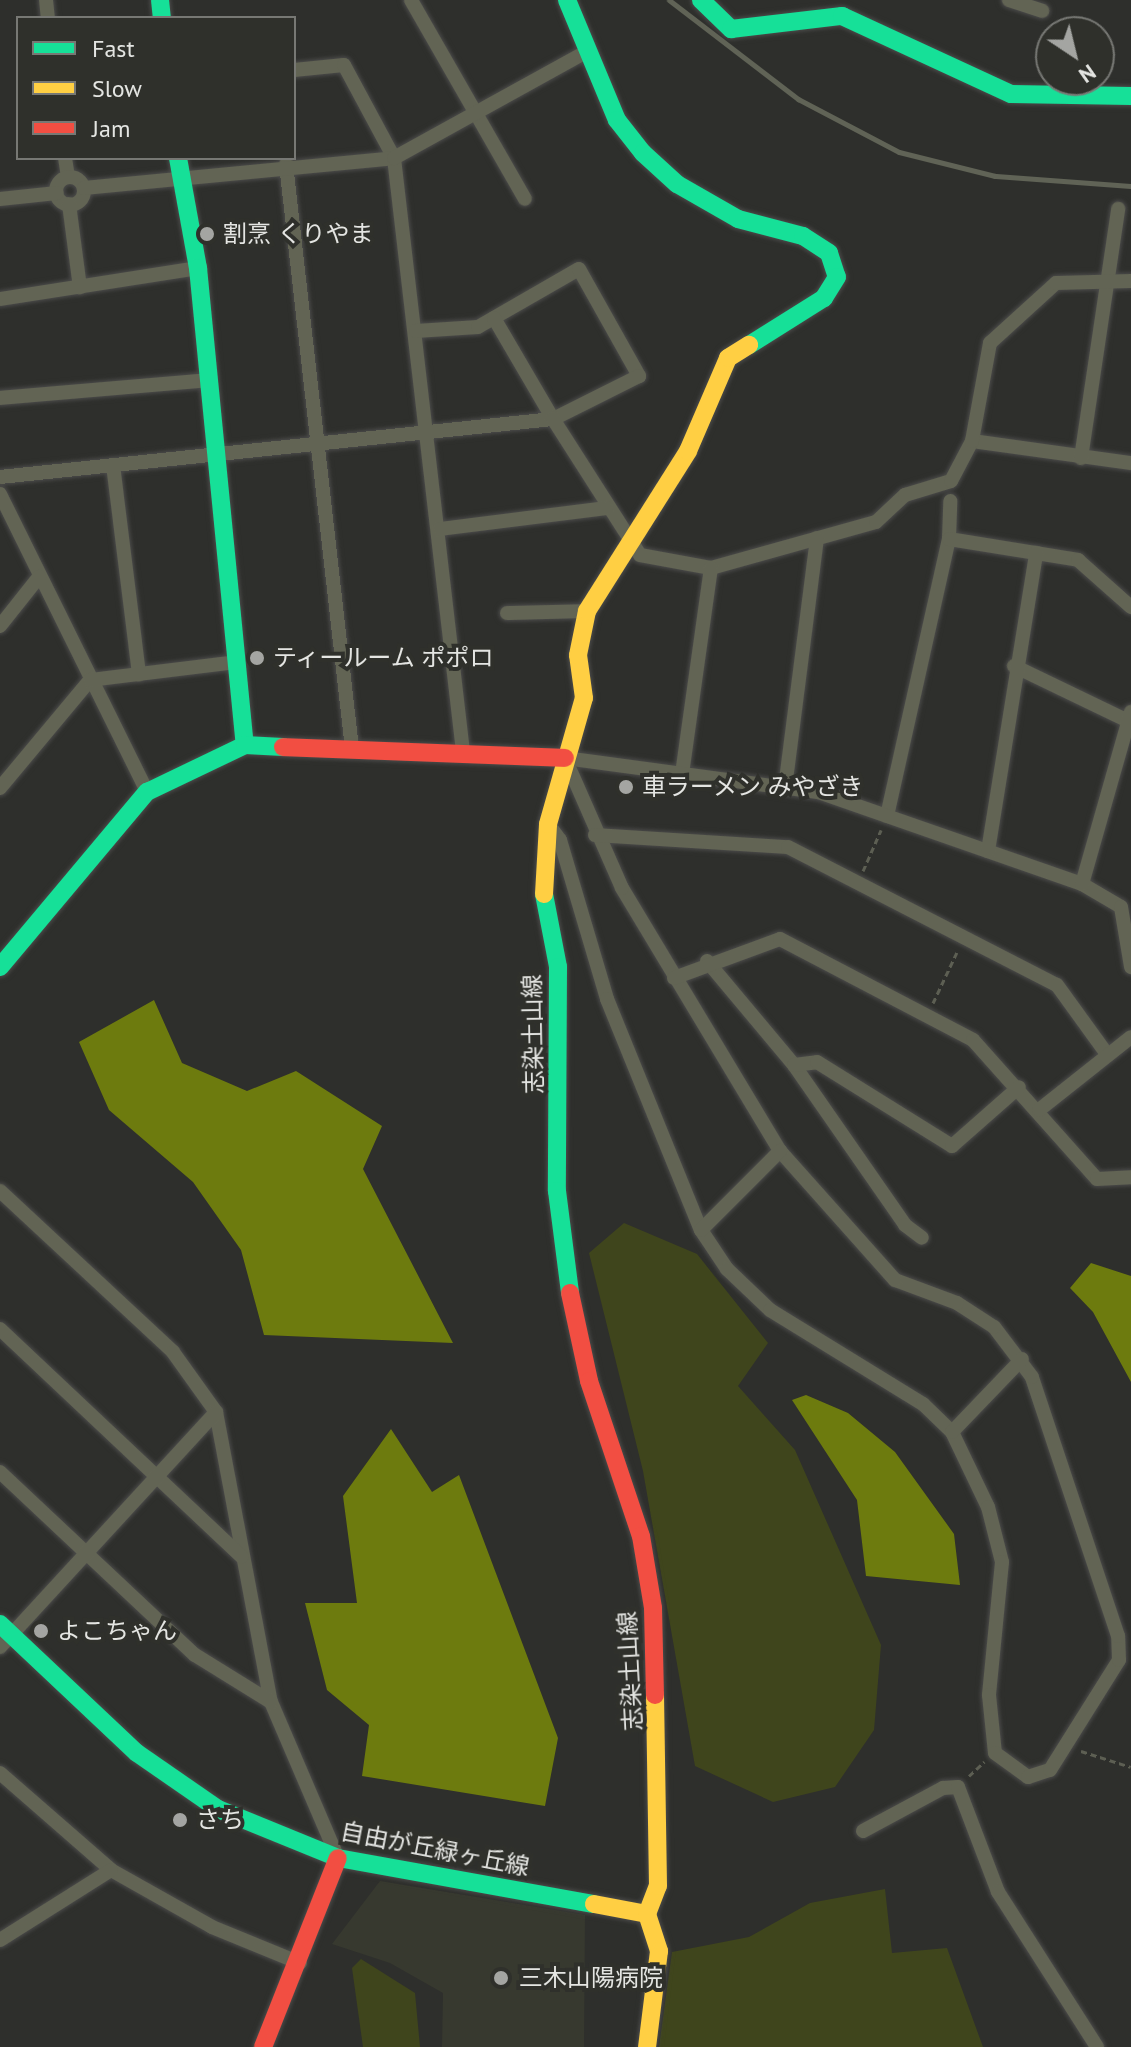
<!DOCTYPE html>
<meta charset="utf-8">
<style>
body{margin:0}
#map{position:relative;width:1131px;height:2047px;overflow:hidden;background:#2e2f2c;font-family:"PT Sans","Noto Sans JP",sans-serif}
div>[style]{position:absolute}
.built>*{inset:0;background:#37392f}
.green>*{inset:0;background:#3f451c}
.water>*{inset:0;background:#6d7b0e}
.path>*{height:3px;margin-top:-1.5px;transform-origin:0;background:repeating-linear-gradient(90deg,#5d5f53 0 6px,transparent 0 10px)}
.roads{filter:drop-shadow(0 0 2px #4b4b4a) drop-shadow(0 0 2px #4b4b4a)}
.street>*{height:14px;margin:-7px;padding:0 7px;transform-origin:7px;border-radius:7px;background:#626454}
.street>.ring{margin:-7px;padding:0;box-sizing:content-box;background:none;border:14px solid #626454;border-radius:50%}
.fast>*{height:18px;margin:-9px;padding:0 9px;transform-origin:9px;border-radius:9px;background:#16e098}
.slow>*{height:18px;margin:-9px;padding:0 9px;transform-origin:9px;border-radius:9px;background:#ffcf43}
.jam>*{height:18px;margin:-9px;padding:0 9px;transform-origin:9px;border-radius:9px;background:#f24e42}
.rail>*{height:5px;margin:-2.5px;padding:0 2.5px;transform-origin:2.5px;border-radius:2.5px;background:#606356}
.dots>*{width:22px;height:22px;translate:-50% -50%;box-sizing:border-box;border:4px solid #2f302b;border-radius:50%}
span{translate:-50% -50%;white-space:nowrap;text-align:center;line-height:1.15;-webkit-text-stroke:8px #2f302b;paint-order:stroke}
.poi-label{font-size:24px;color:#e4e5e2}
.left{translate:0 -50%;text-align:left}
.street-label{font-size:24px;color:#e4e5e2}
.legend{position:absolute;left:16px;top:16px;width:280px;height:144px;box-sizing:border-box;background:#2f302b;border:2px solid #777874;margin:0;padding:10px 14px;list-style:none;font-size:24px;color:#e4e5e2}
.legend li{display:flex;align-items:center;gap:16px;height:40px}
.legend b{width:40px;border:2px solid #777874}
.north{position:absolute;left:1035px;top:16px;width:80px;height:80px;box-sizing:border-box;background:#2f302b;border:2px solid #777874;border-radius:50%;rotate:145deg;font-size:22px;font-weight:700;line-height:32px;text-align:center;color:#e4e5e2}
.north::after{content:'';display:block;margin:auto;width:28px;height:36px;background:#a4a5a2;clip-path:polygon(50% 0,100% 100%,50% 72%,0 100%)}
</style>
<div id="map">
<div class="built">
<div style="clip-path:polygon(380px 1881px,585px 1915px,584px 2047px,442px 2047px,443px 1993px,390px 1963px,332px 1944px)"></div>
</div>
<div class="green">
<div style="clip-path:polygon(624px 1223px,697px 1254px,768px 1343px,738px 1386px,795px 1450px,881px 1645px,874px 1730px,835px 1787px,773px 1802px,695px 1766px,643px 1471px,589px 1253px)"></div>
<div style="clip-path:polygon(885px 1889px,892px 1953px,947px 1948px,983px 2047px,659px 2047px,672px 1952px,749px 1937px,810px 1903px)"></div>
<div style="clip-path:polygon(361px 1959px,415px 1993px,420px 2047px,363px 2047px,352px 1968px)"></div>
</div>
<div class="water">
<div style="clip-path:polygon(154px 1000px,182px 1063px,247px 1091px,296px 1071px,382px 1126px,363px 1169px,453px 1343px,264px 1335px,241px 1250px,193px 1182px,109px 1110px,79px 1042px)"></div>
<div style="clip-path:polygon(1091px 1263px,1131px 1276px,1131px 1382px,1093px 1312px,1070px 1288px)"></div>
<div style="clip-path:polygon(806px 1395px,848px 1413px,895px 1452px,954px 1534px,960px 1585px,866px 1576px,857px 1500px,792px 1400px)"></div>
<div style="clip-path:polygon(391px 1429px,432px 1492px,459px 1475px,558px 1738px,545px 1806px,362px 1776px,369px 1725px,327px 1690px,305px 1603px,357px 1603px,343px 1496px)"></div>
</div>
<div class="path">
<div style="left:863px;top:871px;width:45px;rotate:-66.3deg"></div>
<div style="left:933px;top:1003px;width:56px;rotate:-64.8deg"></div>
<div style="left:1081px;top:1751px;width:52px;rotate:17.7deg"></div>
<div style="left:969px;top:1776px;width:21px;rotate:-43deg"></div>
</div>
<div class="roads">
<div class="street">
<div style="left:46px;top:0;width:18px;rotate:84deg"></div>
<div style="left:411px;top:0;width:229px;rotate:60.2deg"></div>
<div style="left:1009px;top:0;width:35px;rotate:18deg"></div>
<div style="left:294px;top:70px;width:50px;rotate:-5.7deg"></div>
<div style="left:344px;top:65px;width:106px;rotate:61.7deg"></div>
<div style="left:394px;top:158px;width:598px;rotate:83.37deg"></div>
<div style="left:65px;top:158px;width:19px;rotate:81deg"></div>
<div style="left:286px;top:164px;width:589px;rotate:83.56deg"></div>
<div class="ring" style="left:56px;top:177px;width:14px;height:14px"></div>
<div style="left:84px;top:188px;width:311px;rotate:-5.5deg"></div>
<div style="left:394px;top:158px;width:222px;rotate:-28.9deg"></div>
<div style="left:0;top:199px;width:57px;rotate:-6deg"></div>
<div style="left:69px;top:204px;width:84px;rotate:82.5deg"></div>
<div style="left:0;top:299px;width:200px;rotate:-8.9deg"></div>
<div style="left:416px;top:331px;width:62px;rotate:-3.7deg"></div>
<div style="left:478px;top:327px;width:116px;rotate:-29.9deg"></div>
<div style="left:579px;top:269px;width:123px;rotate:60.7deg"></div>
<div style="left:639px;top:376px;width:96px;rotate:153.4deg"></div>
<div style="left:553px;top:419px;width:117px;rotate:-120.3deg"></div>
<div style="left:0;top:398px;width:210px;rotate:-4.9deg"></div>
<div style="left:972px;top:441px;width:161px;rotate:7.9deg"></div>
<div style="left:1081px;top:458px;width:252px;rotate:-81.5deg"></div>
<div style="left:113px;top:465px;width:211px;rotate:82.9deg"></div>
<div style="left:0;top:477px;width:556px;rotate:-5.99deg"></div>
<div style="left:553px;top:419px;width:161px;rotate:57.4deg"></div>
<div style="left:640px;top:555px;width:72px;rotate:10.4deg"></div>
<div style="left:711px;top:568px;width:171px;rotate:-15.6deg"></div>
<div style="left:876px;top:522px;width:40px;rotate:-43deg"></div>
<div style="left:905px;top:495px;width:48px;rotate:-16.9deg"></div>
<div style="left:951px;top:481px;width:45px;rotate:-62.3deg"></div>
<div style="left:972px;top:441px;width:100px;rotate:-79.6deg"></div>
<div style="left:990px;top:343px;width:89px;rotate:-42.3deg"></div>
<div style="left:1056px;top:283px;width:75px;rotate:-1.5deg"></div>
<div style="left:0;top:494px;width:332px;rotate:63.7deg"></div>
<div style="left:440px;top:529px;width:167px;rotate:-7.2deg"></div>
<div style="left:949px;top:539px;width:38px;rotate:-88deg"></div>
<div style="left:507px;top:613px;width:80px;rotate:-1.4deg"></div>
<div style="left:0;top:626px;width:63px;rotate:-51.5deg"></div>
<div style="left:1014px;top:666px;width:122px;rotate:25.7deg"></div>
<div style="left:682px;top:774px;width:208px;rotate:-82deg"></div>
<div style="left:0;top:788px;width:141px;rotate:-50.2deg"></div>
<div style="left:90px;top:680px;width:148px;rotate:-7deg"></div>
<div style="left:785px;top:788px;width:252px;rotate:-82.7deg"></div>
<div style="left:887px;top:816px;width:284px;rotate:-77.4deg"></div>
<div style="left:949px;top:539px;width:131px;rotate:9.2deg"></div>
<div style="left:1078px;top:560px;width:71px;rotate:41.6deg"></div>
<div style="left:548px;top:824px;width:20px;rotate:53deg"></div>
<div style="left:560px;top:840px;width:166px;rotate:73.5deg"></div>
<div style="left:607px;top:999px;width:249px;rotate:67.9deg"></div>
<div style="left:701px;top:1230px;width:47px;rotate:56.3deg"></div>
<div style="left:727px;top:1269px;width:59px;rotate:43.6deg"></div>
<div style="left:770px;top:1310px;width:180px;rotate:31.6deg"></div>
<div style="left:923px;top:1404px;width:40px;rotate:44deg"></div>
<div style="left:952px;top:1432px;width:83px;rotate:64.4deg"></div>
<div style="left:988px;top:1507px;width:57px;rotate:75.7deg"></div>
<div style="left:1002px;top:1562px;width:134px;rotate:95.6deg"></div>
<div style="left:989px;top:1695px;width:58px;rotate:84.1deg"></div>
<div style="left:995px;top:1753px;width:41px;rotate:36deg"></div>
<div style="left:1028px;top:1777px;width:23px;rotate:-18deg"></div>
<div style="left:1050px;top:1770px;width:130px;rotate:-57.9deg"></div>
<div style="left:1119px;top:1660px;width:24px;rotate:-92deg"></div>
<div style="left:1118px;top:1636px;width:273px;rotate:-108.4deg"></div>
<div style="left:1032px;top:1377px;width:63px;rotate:-127.2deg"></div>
<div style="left:994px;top:1327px;width:44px;rotate:-147deg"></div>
<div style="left:957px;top:1303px;width:66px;rotate:-159.6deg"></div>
<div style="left:895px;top:1280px;width:173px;rotate:-131.7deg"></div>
<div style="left:780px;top:1151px;width:307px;rotate:-121deg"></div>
<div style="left:622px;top:888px;width:142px;rotate:-113.7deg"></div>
<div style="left:565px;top:758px;width:255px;rotate:7.7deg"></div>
<div style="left:818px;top:792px;width:280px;rotate:19.2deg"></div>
<div style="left:1082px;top:884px;width:45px;rotate:30.5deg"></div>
<div style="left:1121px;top:907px;width:61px;rotate:80.5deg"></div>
<div style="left:595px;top:835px;width:193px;rotate:3.6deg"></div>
<div style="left:788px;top:847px;width:302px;rotate:27.2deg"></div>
<div style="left:1057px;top:985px;width:85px;rotate:54.1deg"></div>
<div style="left:988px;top:851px;width:302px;rotate:-80.8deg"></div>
<div style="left:1082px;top:884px;width:179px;rotate:-74.1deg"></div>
<div style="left:707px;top:961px;width:136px;rotate:50.1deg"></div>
<div style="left:794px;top:1065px;width:195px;rotate:55.2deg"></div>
<div style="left:905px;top:1225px;width:21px;rotate:37deg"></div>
<div style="left:674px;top:978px;width:113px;rotate:-20.2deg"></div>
<div style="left:780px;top:939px;width:218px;rotate:27.6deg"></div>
<div style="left:973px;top:1040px;width:186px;rotate:48.3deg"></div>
<div style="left:1097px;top:1179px;width:34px;rotate:-3deg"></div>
<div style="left:794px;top:1065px;width:23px;rotate:-7deg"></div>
<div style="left:817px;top:1062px;width:159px;rotate:31.9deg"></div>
<div style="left:952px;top:1146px;width:89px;rotate:-41.4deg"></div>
<div style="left:1039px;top:1110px;width:117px;rotate:-38.4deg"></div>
<div style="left:0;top:1191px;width:236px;rotate:42.9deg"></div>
<div style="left:173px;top:1352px;width:74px;rotate:54.4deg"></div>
<div style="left:216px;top:1412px;width:295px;rotate:79.3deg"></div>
<div style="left:271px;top:1702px;width:170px;rotate:66.8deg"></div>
<div style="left:701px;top:1230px;width:112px;rotate:-45deg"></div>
<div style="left:0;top:1329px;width:332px;rotate:43.3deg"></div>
<div style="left:952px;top:1432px;width:101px;rotate:-46.2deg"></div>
<div style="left:0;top:1472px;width:267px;rotate:43.2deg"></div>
<div style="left:195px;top:1655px;width:89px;rotate:31.7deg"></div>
<div style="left:0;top:1647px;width:319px;rotate:-47.4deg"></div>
<div style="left:0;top:1773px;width:147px;rotate:41.1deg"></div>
<div style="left:111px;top:1870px;width:116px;rotate:29.4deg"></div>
<div style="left:212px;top:1927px;width:95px;rotate:22.2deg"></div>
<div style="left:863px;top:1831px;width:91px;rotate:-28.3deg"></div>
<div style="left:943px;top:1788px;width:15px;rotate:-4deg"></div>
<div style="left:958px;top:1787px;width:112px;rotate:69.1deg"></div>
<div style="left:998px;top:1892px;width:184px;rotate:57.4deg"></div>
<div style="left:0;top:1940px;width:131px;rotate:-32.2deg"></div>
</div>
<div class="fast">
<div style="left:160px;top:0;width:18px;rotate:84deg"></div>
<div style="left:567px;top:0;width:130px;rotate:67.4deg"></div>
<div style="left:617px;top:120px;width:42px;rotate:51.8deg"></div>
<div style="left:643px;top:153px;width:46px;rotate:42.4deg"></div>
<div style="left:677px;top:184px;width:70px;rotate:29.8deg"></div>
<div style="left:738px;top:219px;width:67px;rotate:14.7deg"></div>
<div style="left:803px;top:236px;width:31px;rotate:33deg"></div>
<div style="left:829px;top:253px;width:25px;rotate:72deg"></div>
<div style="left:837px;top:277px;width:25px;rotate:122deg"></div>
<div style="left:824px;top:298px;width:89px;rotate:147.9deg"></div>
<div style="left:701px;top:0;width:42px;rotate:44deg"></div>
<div style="left:731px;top:29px;width:112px;rotate:-6.7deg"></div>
<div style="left:842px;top:16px;width:186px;rotate:24.8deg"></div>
<div style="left:1011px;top:94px;width:120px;rotate:1deg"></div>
<div style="left:178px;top:158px;width:112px;rotate:79.7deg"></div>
<div style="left:198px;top:268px;width:479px;rotate:84.4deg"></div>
<div style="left:544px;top:894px;width:74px;rotate:79.1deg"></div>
<div style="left:558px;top:967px;width:224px;rotate:90.3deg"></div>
<div style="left:557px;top:1191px;width:103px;rotate:82.7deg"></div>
<div style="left:0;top:967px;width:229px;rotate:-50deg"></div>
<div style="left:147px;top:792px;width:109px;rotate:-25.6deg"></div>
<div style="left:245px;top:745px;width:38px;rotate:3deg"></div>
<div style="left:0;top:1624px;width:188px;rotate:43.3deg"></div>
<div style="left:137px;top:1753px;width:98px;rotate:34.7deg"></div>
<div style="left:218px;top:1809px;width:130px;rotate:22.2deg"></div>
<div style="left:338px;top:1858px;width:260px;rotate:10.2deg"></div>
</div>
<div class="slow">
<div style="left:544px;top:894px;width:70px;rotate:-86.7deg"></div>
<div style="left:548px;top:824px;width:131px;rotate:-74.1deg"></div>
<div style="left:584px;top:698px;width:43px;rotate:-97.9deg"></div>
<div style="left:578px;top:655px;width:45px;rotate:-78.4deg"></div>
<div style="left:587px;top:611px;width:189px;rotate:-57.7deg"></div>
<div style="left:688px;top:451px;width:101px;rotate:-66.7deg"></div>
<div style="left:728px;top:358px;width:25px;rotate:-32deg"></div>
<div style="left:594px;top:1904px;width:54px;rotate:10.7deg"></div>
<div style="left:647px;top:1914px;width:39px;rotate:72deg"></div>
<div style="left:659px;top:1951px;width:97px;rotate:97.1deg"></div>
<div style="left:647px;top:1914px;width:30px;rotate:-69deg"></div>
<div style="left:658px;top:1886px;width:191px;rotate:-90.9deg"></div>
</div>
<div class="jam">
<div style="left:283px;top:747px;width:282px;rotate:2.2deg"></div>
<div style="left:570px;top:1293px;width:90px;rotate:77.8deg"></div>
<div style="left:589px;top:1381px;width:163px;rotate:71.5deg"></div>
<div style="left:641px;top:1536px;width:73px;rotate:80.5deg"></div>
<div style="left:653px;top:1608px;width:87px;rotate:88.7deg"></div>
<div style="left:263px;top:2047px;width:203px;rotate:-68.4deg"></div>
</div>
</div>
<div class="rail">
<div style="left:669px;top:0;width:163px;rotate:37.5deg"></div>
<div style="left:798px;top:99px;width:114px;rotate:27.7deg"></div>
<div style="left:899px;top:152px;width:99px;rotate:14deg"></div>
<div style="left:995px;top:176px;width:136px;rotate:4.2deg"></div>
</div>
<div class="dots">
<div style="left:207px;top:234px;background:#a4a5a2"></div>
<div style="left:257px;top:658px;background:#a4a5a2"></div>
<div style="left:626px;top:787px;background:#a4a5a2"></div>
<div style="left:41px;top:1631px;background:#a4a5a2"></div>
<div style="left:180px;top:1820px;background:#a4a5a2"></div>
<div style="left:501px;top:1978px;background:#a4a5a2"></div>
</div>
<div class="poi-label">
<span class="left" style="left:223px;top:234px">割烹 くりやま</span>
<span class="left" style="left:273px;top:658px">ティールーム ポポロ</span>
<span class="left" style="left:642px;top:787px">車ラーメン みやざき</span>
<span class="left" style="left:57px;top:1631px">よこちゃん</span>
<span class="left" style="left:196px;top:1820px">さち</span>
<span class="left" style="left:519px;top:1978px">三木山陽病院</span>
</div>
<div class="street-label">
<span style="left:533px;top:1034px;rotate:-91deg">志染土山線</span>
<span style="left:630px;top:1671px;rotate:-93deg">志染土山線</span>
<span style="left:435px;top:1849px;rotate:11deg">自由が丘緑ヶ丘線</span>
</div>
<ul class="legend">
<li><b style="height:10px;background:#16e098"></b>Fast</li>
<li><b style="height:10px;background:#ffcf43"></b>Slow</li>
<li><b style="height:10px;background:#f24e42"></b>Jam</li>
</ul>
<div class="north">N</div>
</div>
